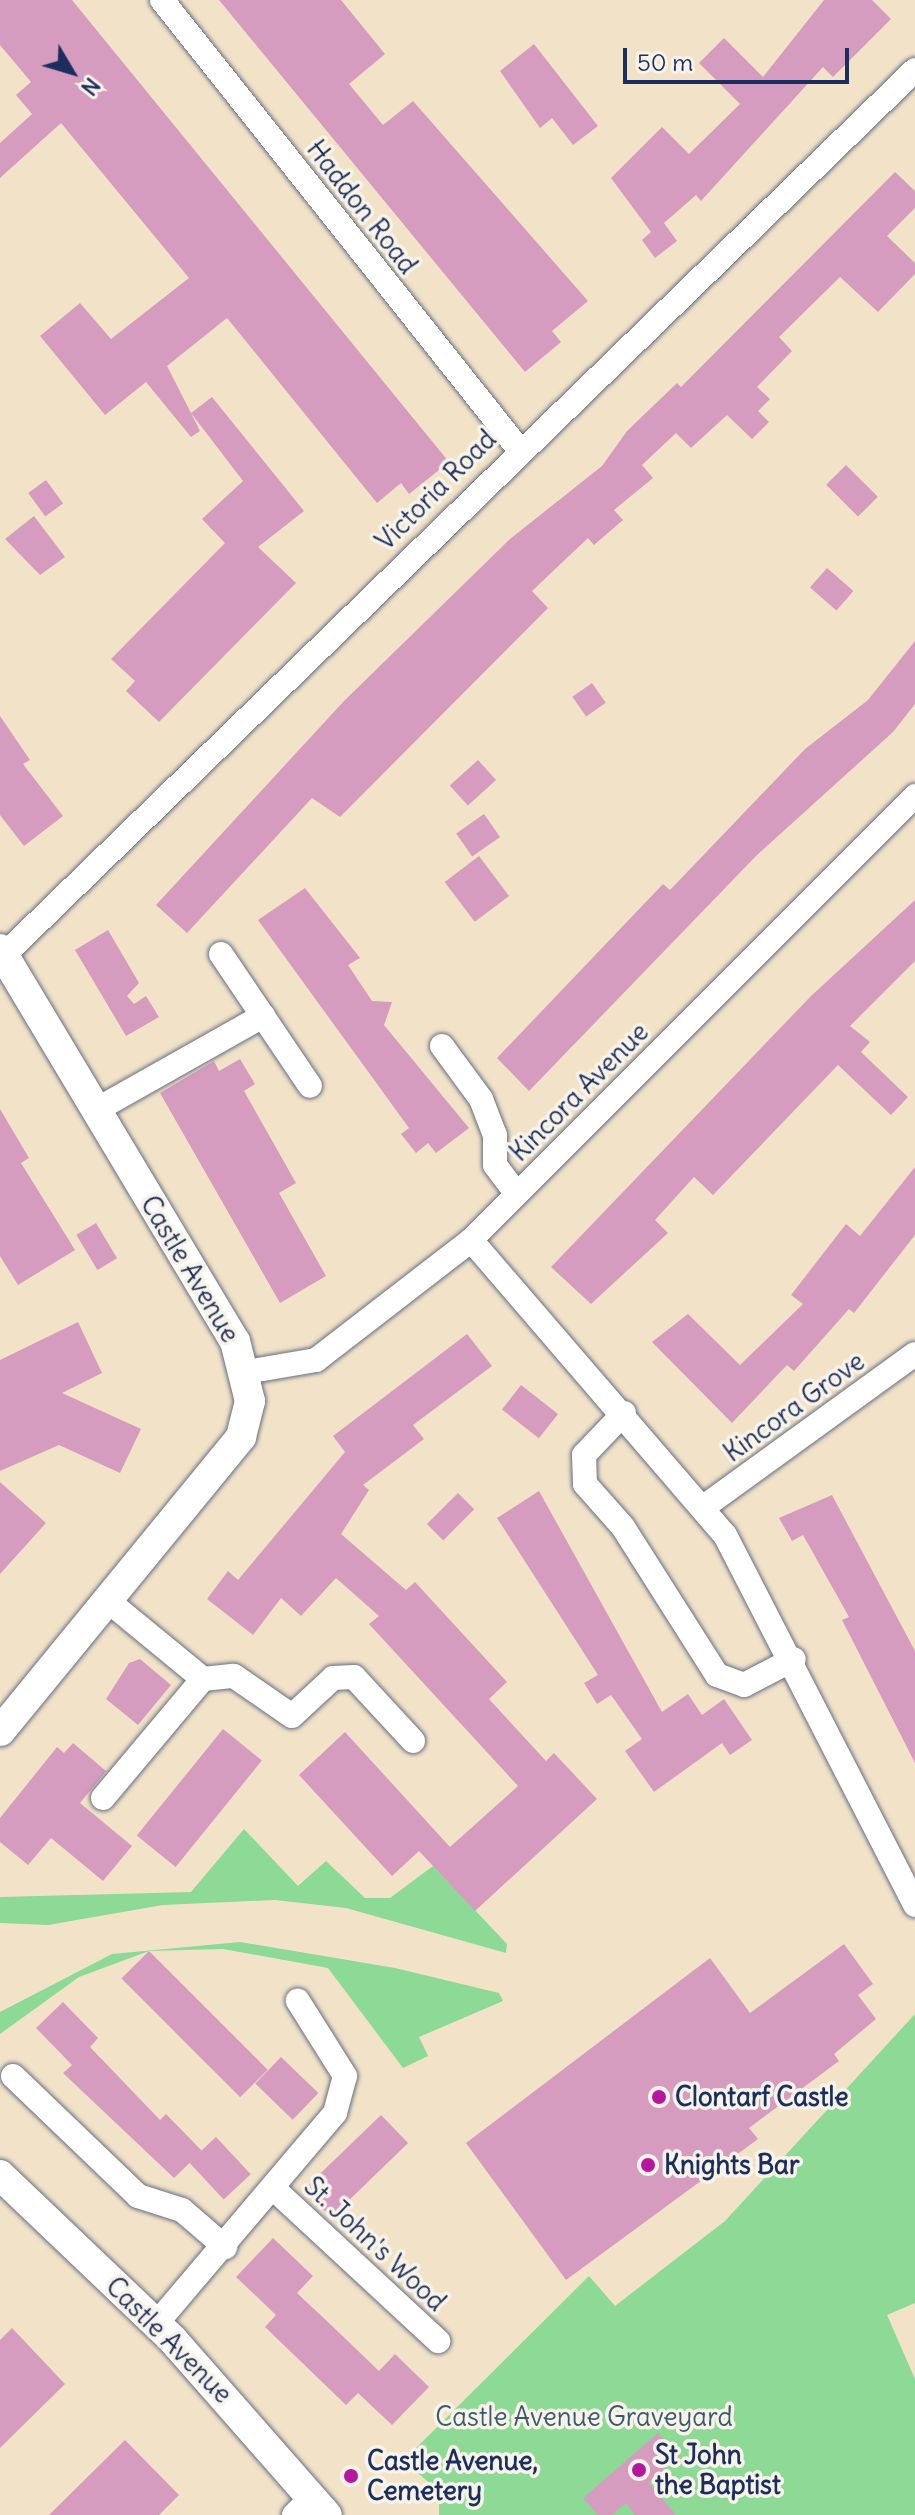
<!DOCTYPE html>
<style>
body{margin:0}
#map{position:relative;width:915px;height:2515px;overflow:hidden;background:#f2e3c8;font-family:Delius,sans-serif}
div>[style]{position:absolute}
.green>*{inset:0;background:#8dd996}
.building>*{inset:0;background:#d69cbf;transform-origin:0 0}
.roads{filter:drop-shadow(0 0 2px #666e83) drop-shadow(0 0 2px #666e83)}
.minor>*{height:24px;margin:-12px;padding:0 12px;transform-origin:12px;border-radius:12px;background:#fff}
.tertiary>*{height:30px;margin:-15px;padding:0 15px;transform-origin:15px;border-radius:15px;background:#fff}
.dots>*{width:22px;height:22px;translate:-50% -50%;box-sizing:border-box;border:4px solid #f7f3e8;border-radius:50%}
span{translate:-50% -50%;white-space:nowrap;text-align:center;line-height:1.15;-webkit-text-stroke:7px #f7f3e8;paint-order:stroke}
.street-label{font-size:26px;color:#1b2f5e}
.poi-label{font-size:26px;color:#1b2f5e;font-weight:700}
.left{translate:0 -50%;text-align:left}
.park-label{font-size:26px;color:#385a6c}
.north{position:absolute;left:32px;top:32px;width:80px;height:80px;-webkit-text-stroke:6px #f7f3e8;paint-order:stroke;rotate:128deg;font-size:22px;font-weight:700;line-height:32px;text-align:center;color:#1b2f5e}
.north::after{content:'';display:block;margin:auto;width:28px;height:36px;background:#1b2f5e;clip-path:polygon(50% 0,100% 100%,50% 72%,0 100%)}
.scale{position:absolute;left:623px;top:48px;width:226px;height:36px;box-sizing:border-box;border:4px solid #1b2f5e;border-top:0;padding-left:10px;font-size:24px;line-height:28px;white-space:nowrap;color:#1b2f5e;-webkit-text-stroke:6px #f7f3e8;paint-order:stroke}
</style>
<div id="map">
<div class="green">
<div style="clip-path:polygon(244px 1829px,298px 1886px,326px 1861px,365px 1898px,390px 1898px,433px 1866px,507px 1944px,506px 1953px,346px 1908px,275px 1900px,163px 1905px,48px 1925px,0 1923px,0 1897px,191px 1892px)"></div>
<div style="clip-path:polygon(240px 1942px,395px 1968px,499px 1993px,503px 2001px,419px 2037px,428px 2056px,403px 2068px,328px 1968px,223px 1949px,149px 1951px,79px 1977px,0 2034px,0 2012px,112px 1954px)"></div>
<div style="clip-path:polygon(915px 2014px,915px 2303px,887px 2315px,915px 2379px,915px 2515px,439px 2515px,439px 2492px,404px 2460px,589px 2276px,615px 2306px,725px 2221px)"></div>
</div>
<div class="building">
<div style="clip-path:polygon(0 0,72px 0,449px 462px,409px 494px,401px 483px,377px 503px,227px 318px,167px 366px,191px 413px,212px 397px,304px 511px,258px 547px,296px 583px,159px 722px,126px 691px,135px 681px,111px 659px,225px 543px,202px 519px,243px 481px,191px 413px,200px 431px,191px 437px,146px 382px,105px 415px,40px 336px,80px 303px,111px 339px,189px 278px,61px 123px,0 178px,0 143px,32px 114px,16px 95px,31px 82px,0 45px)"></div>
<div style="clip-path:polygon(219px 0,341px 0,385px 54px,349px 84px,383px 125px,413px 101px,588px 301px,552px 331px,561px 342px,525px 372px)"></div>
<div style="clip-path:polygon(824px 0,872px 0,891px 19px,833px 77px,823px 67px,701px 201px,696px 195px,664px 223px,677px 241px,655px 258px,642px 240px,651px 232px,611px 178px,662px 127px,689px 154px,740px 104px,699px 63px,724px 38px,763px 77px)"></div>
<div style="clip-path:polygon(534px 44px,598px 126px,573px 145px,552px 118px,540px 128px,500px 71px)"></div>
<div style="clip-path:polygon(895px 172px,915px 191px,915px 208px,887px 236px,915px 263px,915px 274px,878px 312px,840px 277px,779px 337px,792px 351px,757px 387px,770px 399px,758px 411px,769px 422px,752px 439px,727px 415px,691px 448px,676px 433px,642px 465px,653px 478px,614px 510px,623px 520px,594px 545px,588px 538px,532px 591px,548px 608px,340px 817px,312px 798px,187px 933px,156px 905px,344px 701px,510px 539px,602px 466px,627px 431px,677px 383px,681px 387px)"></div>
<div style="left:846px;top:465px;width:45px;height:28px;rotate:45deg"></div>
<div style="left:46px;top:480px;width:29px;height:22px;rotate:54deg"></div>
<div style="clip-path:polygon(34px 516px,65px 557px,40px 575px,5px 539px)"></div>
<div style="left:827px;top:568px;width:35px;height:26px;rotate:41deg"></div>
<div style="clip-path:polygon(915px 641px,915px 704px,893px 732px,757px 855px,529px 1091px,497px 1058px,663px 884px,670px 890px,805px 749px,868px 700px)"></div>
<div style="left:592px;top:683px;width:24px;height:24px;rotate:55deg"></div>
<div style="clip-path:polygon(0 716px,30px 760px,23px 764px,63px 816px,24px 846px,0 815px)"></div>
<div style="left:478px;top:760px;width:27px;height:38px;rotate:48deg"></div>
<div style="left:484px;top:814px;width:28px;height:34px;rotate:55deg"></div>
<div style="left:479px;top:856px;width:50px;height:43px;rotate:53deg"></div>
<div style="clip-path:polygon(305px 888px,360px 958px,348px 965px,372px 1001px,392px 1002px,384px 1025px,469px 1128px,436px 1153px,428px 1143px,416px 1153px,401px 1134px,409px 1128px,258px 920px)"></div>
<div style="clip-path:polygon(915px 900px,915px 961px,850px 1026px,870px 1042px,861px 1052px,908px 1097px,891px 1115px,838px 1065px,713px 1195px,694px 1177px,655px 1220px,668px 1233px,591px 1304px,551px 1267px,811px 996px)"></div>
<div style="clip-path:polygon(108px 930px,139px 983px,127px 996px,134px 1004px,146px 996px,159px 1017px,126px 1036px,75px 950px)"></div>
<div style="clip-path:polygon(240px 1059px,255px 1084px,244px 1091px,296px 1183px,279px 1193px,326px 1276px,280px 1303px,160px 1093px,214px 1061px,219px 1071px)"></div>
<div style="clip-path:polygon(0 1109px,29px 1158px,21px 1163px,75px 1250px,18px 1285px,0 1256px)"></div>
<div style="clip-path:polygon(915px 1167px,915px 1235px,854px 1313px,849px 1309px,794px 1371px,787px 1365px,732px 1423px,652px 1342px,688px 1314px,740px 1365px,803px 1304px,791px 1295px,846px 1224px,860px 1236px)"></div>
<div style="left:96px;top:1223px;width:41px;height:23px;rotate:59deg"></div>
<div style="clip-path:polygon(78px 1322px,102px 1373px,62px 1393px,141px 1429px,120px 1473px,59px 1445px,0 1471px,0 1360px)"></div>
<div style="clip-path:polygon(467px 1334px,492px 1366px,413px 1425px,424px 1439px,363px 1485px,369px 1490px,341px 1534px,406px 1590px,415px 1582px,507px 1682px,489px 1699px,546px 1761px,554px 1753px,597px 1799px,475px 1911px,419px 1851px,392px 1876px,299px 1775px,345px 1732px,450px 1847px,518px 1786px,369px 1624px,379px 1616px,336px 1578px,301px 1616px,281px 1598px,253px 1635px,207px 1599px,228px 1571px,238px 1580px,345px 1452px,333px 1436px)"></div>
<div style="left:521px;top:1385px;width:47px;height:31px;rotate:38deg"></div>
<div style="clip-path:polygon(0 1482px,46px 1523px,0 1574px)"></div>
<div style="clip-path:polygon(539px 1491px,662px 1712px,688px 1694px,702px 1715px,724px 1699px,752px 1740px,730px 1755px,722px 1743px,654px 1792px,625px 1751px,642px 1739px,611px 1695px,597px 1704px,584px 1683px,598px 1675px,497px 1518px)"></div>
<div style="left:458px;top:1493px;width:23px;height:44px;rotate:45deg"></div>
<div style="clip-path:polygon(832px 1495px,915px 1651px,915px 1763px,842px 1620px,849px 1617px,803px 1535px,792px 1541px,779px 1518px)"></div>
<div style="clip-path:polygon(140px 1659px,171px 1685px,138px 1725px,106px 1699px,129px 1663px)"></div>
<div style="left:223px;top:1729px;width:50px;height:137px;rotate:39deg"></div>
<div style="clip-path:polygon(73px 1743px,106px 1771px,80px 1803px,132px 1846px,103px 1881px,51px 1838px,28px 1865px,0 1842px,0 1818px,57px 1747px,64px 1753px)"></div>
<div style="clip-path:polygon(844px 1944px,873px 1984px,858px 1995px,876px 2019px,834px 2054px,839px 2061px,749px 2128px,758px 2139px,566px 2280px,466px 2143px,710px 1958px,750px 2013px)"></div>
<div style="left:149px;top:1951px;width:168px;height:39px;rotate:45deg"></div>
<div style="clip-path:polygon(63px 2002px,98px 2038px,90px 2047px,160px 2120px,166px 2114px,202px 2151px,174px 2178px,63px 2073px,72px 2065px,36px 2028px)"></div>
<div style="left:281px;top:2057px;width:52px;height:37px;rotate:44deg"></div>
<div style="left:381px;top:2115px;width:39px;height:107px;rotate:46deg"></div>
<div style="left:216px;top:2137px;width:51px;height:37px;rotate:47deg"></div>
<div style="clip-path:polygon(273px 2238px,313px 2276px,297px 2293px,330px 2324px,379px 2371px,395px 2354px,429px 2387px,392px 2425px,358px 2393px,346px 2405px,265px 2327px,276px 2315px,236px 2277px)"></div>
<div style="clip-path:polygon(12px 2328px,65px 2384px,0 2448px,0 2340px)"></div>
<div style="clip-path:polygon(658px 2433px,679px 2457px,649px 2483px,676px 2515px,635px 2515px,626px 2503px,612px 2515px,598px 2515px,583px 2498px)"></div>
<div style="clip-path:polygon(125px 2440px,179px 2495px,159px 2515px,49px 2515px)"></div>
</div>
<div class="roads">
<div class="minor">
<div style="left:162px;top:0;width:572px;rotate:51.53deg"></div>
<div style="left:221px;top:954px;width:159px;rotate:56deg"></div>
<div style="left:4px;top:955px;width:1270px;rotate:-44.17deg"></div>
<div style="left:442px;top:1046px;width:66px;rotate:53.7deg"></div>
<div style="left:481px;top:1099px;width:39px;rotate:69deg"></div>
<div style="left:495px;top:1135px;width:30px;rotate:90deg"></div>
<div style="left:495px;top:1165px;width:36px;rotate:53deg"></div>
<div style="left:96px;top:1110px;width:192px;rotate:-29.4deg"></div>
<div style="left:471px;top:1240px;width:389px;rotate:49.3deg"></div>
<div style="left:725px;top:1535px;width:416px;rotate:62.8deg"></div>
<div style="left:246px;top:1372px;width:71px;rotate:-9.7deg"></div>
<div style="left:316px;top:1360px;width:196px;rotate:-37.7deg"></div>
<div style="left:471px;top:1240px;width:628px;rotate:-45deg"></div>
<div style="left:624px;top:1413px;width:58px;rotate:133.6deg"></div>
<div style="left:584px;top:1455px;width:29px;rotate:88deg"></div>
<div style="left:585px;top:1484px;width:57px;rotate:48.5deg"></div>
<div style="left:623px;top:1527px;width:175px;rotate:57.6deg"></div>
<div style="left:717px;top:1675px;width:29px;rotate:20deg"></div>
<div style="left:744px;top:1685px;width:56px;rotate:-27.5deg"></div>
<div style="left:705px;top:1506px;width:259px;rotate:-35.9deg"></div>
<div style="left:203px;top:1679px;width:31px;rotate:-6deg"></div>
<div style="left:234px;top:1676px;width:70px;rotate:34.6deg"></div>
<div style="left:292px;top:1716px;width:56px;rotate:-42.8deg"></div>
<div style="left:333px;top:1678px;width:21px;rotate:-3deg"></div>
<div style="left:354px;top:1677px;width:87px;rotate:47.3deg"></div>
<div style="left:103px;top:1798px;width:155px;rotate:-50deg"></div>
<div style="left:203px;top:1679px;width:123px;rotate:-140.6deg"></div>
<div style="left:13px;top:2076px;width:173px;rotate:43.8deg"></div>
<div style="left:138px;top:2196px;width:46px;rotate:17.7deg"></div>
<div style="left:182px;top:2210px;width:57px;rotate:40.7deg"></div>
<div style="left:274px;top:2189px;width:224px;rotate:42.8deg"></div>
<div style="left:156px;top:2324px;width:277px;rotate:-49.7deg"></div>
<div style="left:335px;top:2113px;width:38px;rotate:-75deg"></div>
<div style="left:345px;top:2076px;width:89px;rotate:-122.1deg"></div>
<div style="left:294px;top:2515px;width:27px;rotate:-45deg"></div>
</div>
<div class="tertiary">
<div style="left:0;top:949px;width:457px;rotate:59.1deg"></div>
<div style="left:235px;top:1341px;width:62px;rotate:76deg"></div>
<div style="left:250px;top:1401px;width:37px;rotate:104deg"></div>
<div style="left:241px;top:1437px;width:380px;rotate:129.3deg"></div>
<div style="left:0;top:2175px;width:239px;rotate:43.6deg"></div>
<div style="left:173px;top:2340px;width:233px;rotate:48.7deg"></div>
</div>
</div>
<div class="dots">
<div style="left:659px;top:2097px;background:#b5179e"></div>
<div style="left:648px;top:2165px;background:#b5179e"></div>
<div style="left:639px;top:2470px;background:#b5179e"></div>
<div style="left:351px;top:2476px;background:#b5179e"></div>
</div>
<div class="street-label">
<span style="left:362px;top:207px;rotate:52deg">Haddon Road</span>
<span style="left:436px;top:490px;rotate:-45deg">Victoria Road</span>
<span style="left:579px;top:1092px;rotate:-45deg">Kincora Avenue</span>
<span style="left:190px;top:1269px;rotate:59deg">Castle Avenue</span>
<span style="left:794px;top:1407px;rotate:-36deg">Kincora Grove</span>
<span style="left:375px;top:2244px;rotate:43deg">St. John's Wood</span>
<span style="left:169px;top:2340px;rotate:45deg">Castle Avenue</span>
</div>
<div class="poi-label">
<span class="left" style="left:675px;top:2097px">Clontarf Castle</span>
<span class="left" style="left:664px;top:2165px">Knights Bar</span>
<span class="left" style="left:655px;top:2470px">St John<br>the Baptist</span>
<span class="left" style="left:367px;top:2476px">Castle Avenue,<br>Cemetery</span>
</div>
<div class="park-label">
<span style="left:584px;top:2417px">Castle Avenue Graveyard</span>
</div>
<div class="north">N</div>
<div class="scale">50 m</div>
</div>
